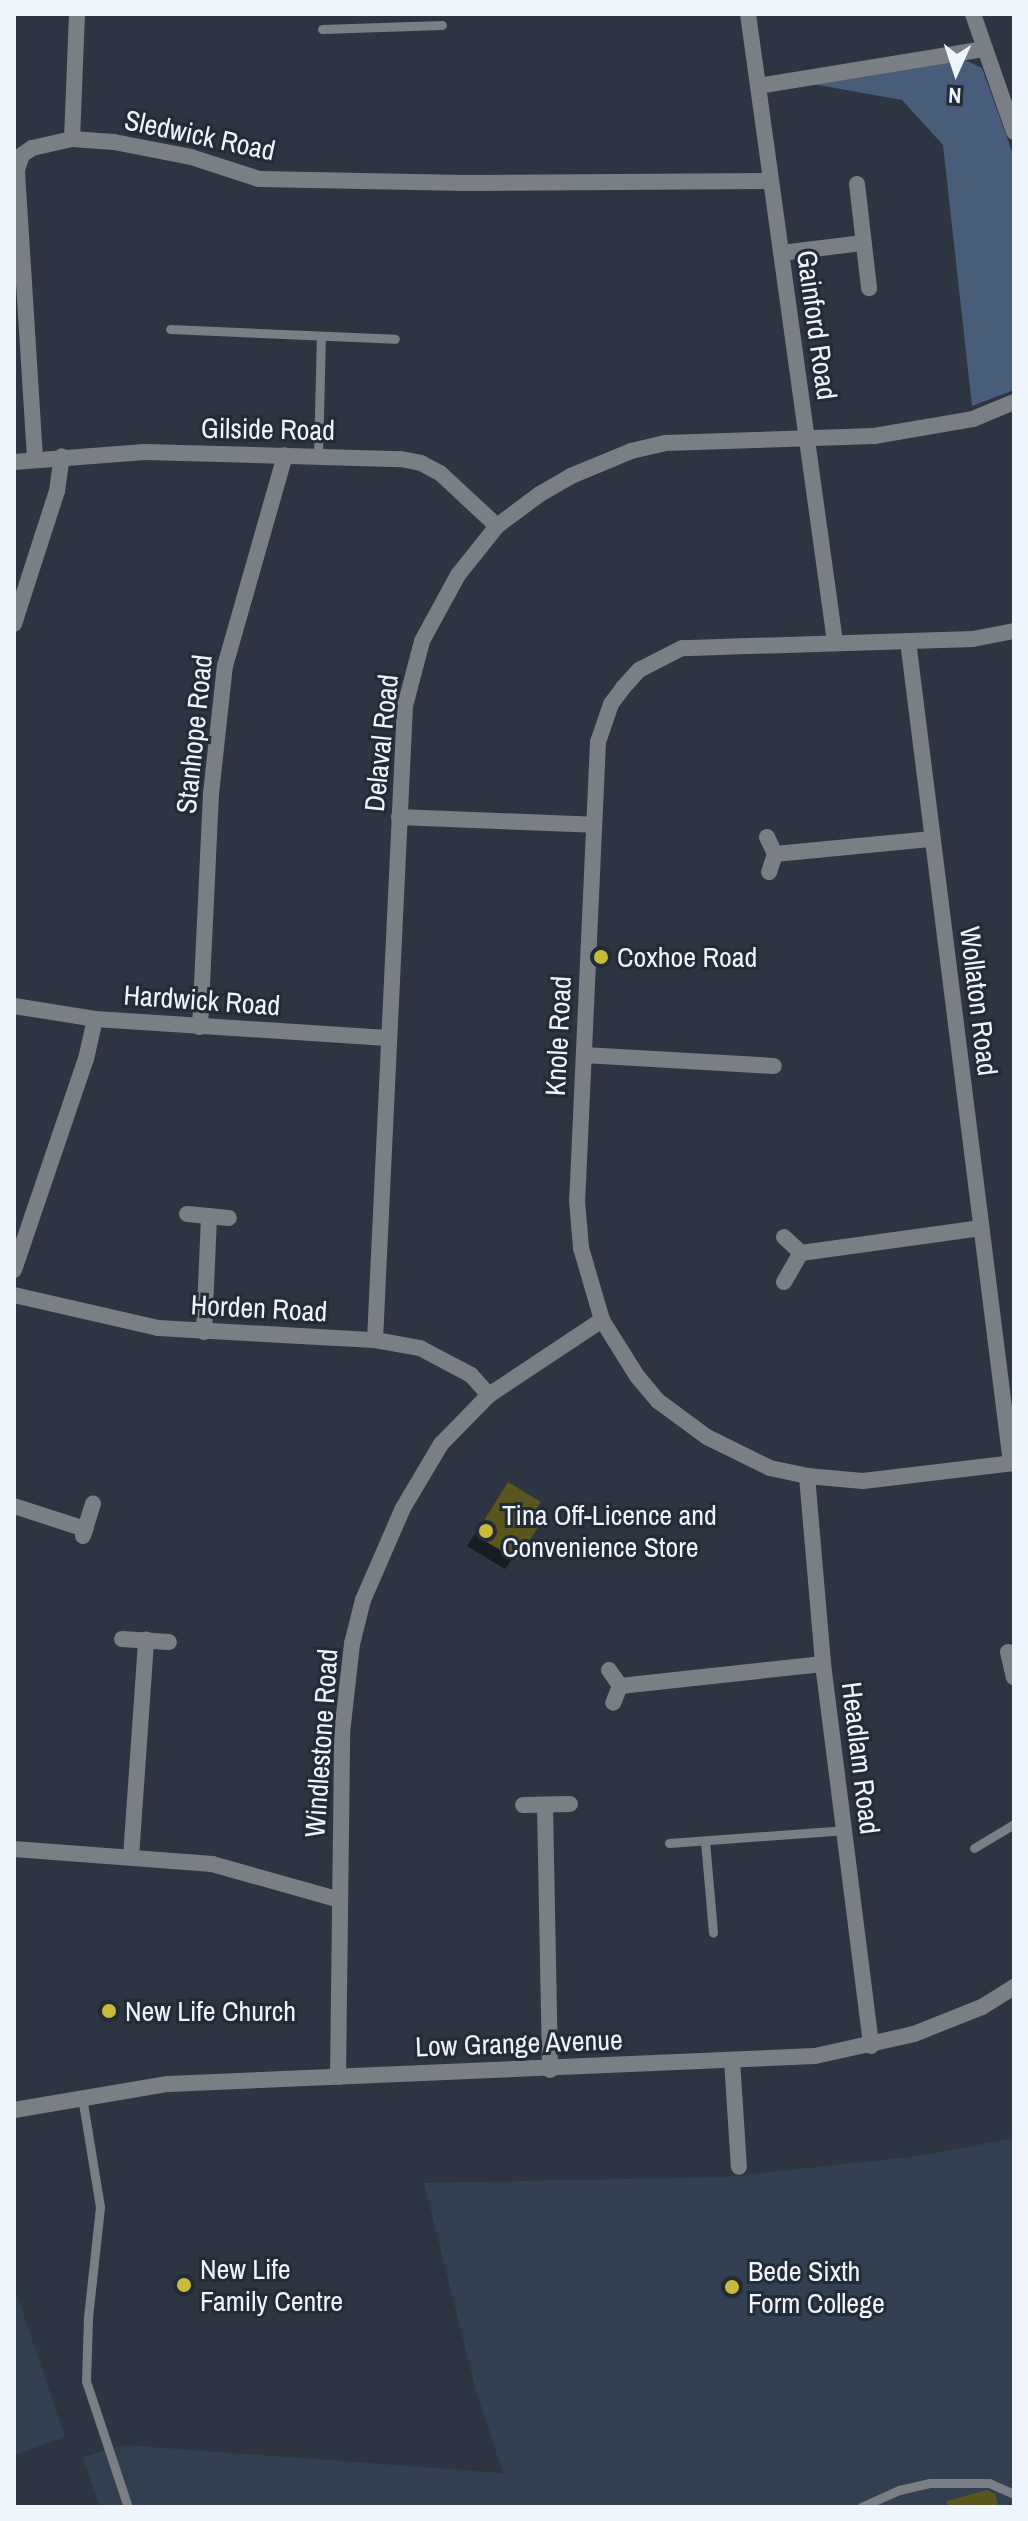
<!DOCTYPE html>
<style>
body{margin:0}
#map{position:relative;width:1028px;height:2521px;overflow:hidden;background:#2c3541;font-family:"Archivo Narrow",sans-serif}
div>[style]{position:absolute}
.built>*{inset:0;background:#323f50}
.green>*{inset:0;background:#485d79}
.shadow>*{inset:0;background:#0007}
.building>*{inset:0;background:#5b551e}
.service>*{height:9px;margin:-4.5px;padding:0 4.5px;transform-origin:4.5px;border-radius:4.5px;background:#7a7f85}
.minor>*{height:16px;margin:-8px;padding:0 8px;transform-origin:8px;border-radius:8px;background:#7a7f85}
.dots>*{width:22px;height:22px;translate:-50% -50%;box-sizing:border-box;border:4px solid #232b37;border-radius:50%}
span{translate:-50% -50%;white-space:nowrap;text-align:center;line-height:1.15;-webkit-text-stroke:6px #232b37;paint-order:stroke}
.street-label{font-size:28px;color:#eff5fd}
.poi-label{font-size:28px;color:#eff5fd}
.left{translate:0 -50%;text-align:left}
.frame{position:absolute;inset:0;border:16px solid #eff5fd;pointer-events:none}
.north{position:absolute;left:916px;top:32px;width:80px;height:80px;-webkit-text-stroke:6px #232b37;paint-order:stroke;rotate:183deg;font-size:22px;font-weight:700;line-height:32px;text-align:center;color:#eff5fd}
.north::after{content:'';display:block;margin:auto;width:28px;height:36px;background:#eff5fd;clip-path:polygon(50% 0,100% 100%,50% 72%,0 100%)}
</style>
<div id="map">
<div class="built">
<div style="clip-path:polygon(1014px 2138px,1014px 2507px,100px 2507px,83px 2457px,124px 2445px,503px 2473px,476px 2391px,424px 2183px,723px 2177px,920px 2156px)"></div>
<div style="clip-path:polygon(14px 2286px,65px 2437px,14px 2455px)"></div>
</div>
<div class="green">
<div style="clip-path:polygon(963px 59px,982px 68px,1014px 157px,1014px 390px,972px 406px,943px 145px,902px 100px,807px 83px)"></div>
</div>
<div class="shadow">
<div style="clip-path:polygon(508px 1484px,528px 1518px,538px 1523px,505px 1569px,467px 1546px)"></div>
</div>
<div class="building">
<div style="clip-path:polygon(508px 1482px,541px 1502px,531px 1517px,541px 1523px,517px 1560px,475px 1535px)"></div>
<div style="clip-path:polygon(987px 2490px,995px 2494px,999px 2507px,947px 2507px,947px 2501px)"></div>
</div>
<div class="service">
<div style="left:322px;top:29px;width:120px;rotate:-1.9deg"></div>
<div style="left:170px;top:329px;width:225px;rotate:2.5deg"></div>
<div style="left:318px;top:456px;width:120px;rotate:-88.6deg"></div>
<div style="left:705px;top:1841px;width:92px;rotate:85deg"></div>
<div style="left:669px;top:1843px;width:175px;rotate:-4.2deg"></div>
<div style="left:974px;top:1848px;width:47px;rotate:-31deg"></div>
<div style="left:82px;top:2097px;width:111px;rotate:80.7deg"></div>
<div style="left:100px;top:2207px;width:112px;rotate:96.2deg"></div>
<div style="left:88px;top:2318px;width:63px;rotate:91.8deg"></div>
<div style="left:86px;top:2381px;width:133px;rotate:71.6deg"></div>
<div style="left:861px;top:2507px;width:42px;rotate:-24.1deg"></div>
<div style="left:899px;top:2490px;width:31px;rotate:-13deg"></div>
<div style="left:929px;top:2483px;width:60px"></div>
<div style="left:989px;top:2483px;width:27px;rotate:24deg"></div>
</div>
<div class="minor">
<div style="left:748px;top:14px;width:634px;rotate:82.11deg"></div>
<div style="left:973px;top:14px;width:125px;rotate:70.8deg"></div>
<div style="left:758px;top:86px;width:230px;rotate:-9.3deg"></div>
<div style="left:72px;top:139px;width:125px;rotate:-87.7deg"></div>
<div style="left:857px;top:184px;width:105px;rotate:83.4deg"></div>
<div style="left:781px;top:253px;width:83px;rotate:-7deg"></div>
<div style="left:35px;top:458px;width:289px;rotate:-93.6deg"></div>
<div style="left:17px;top:170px;width:16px;rotate:-72deg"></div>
<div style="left:22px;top:155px;width:12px;rotate:-35deg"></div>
<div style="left:32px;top:148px;width:41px;rotate:-12.7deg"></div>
<div style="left:72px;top:139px;width:42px;rotate:4.1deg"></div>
<div style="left:114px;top:142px;width:78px;rotate:11deg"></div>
<div style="left:191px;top:157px;width:71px;rotate:17.9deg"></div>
<div style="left:259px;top:179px;width:206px;rotate:1.1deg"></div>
<div style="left:465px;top:183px;width:306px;rotate:-0.4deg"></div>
<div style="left:14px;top:462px;width:131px;rotate:-4.4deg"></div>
<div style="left:145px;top:452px;width:256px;rotate:1.6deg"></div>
<div style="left:401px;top:459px;width:20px;rotate:11deg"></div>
<div style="left:421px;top:463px;width:21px;rotate:28deg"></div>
<div style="left:440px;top:473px;width:78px;rotate:42.9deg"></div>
<div style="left:14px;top:624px;width:140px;rotate:-72.1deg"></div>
<div style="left:57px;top:491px;width:35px;rotate:-82deg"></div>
<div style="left:1014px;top:631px;width:42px;rotate:169deg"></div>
<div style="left:973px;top:639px;width:291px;rotate:178.2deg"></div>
<div style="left:682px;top:648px;width:48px;rotate:152.9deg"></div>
<div style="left:639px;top:670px;width:24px;rotate:132deg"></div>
<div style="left:623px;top:688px;width:20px;rotate:127deg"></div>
<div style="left:611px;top:704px;width:40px;rotate:108.9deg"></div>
<div style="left:598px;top:742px;width:458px;rotate:92.6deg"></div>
<div style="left:577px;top:1200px;width:48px;rotate:85.2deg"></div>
<div style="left:581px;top:1248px;width:75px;rotate:73.7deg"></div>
<div style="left:602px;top:1320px;width:66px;rotate:58deg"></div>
<div style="left:637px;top:1376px;width:33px;rotate:50deg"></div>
<div style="left:658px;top:1401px;width:61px;rotate:36.3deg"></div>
<div style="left:707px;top:1437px;width:70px;rotate:26.2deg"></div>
<div style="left:770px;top:1468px;width:38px;rotate:12deg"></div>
<div style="left:807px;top:1476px;width:56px;rotate:5.1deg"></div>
<div style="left:863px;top:1481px;width:152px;rotate:-6.8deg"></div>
<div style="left:908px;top:641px;width:828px;rotate:82.86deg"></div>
<div style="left:399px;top:817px;width:195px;rotate:2.3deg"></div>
<div style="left:767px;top:837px;width:19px;rotate:65deg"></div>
<div style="left:775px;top:854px;width:19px;rotate:108deg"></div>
<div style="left:775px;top:854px;width:158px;rotate:-5.5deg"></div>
<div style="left:14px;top:1006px;width:82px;rotate:9.1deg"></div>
<div style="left:95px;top:1019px;width:293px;rotate:3.7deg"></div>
<div style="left:200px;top:1027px;width:233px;rotate:-87.3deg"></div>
<div style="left:211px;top:794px;width:129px;rotate:-83.8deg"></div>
<div style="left:225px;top:666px;width:219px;rotate:-74.1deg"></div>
<div style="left:584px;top:1055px;width:190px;rotate:3.3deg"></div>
<div style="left:187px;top:1214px;width:42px;rotate:5.4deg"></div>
<div style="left:784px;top:1237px;width:23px;rotate:43deg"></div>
<div style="left:801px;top:1253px;width:182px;rotate:-7.9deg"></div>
<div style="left:14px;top:1270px;width:223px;rotate:-71.2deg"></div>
<div style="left:86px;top:1059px;width:41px;rotate:-77.3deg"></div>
<div style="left:784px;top:1282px;width:34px;rotate:-60deg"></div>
<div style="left:14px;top:1295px;width:148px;rotate:12.9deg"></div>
<div style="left:158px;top:1328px;width:217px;rotate:3.2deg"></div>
<div style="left:375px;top:1340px;width:46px;rotate:10.1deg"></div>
<div style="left:420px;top:1348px;width:58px;rotate:27.9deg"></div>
<div style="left:471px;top:1375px;width:27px;rotate:48deg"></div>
<div style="left:204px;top:1332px;width:116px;rotate:-87.5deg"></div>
<div style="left:375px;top:1340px;width:635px;rotate:-87.29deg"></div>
<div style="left:405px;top:706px;width:67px;rotate:-75.3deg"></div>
<div style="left:422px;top:641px;width:75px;rotate:-61.4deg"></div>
<div style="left:458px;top:575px;width:63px;rotate:-51.5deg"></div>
<div style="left:497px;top:526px;width:54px;rotate:-36.7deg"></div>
<div style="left:540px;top:494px;width:36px;rotate:-30deg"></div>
<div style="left:571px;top:476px;width:65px;rotate:-22.6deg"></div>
<div style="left:631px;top:451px;width:35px;rotate:-13deg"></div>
<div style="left:665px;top:443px;width:209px;rotate:-1.9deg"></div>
<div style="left:874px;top:436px;width:100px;rotate:-9.7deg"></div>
<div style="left:973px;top:419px;width:44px;rotate:-22.5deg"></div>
<div style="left:807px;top:1476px;width:189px;rotate:85.1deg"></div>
<div style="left:823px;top:1664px;width:385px;rotate:82.8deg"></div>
<div style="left:14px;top:1506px;width:75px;rotate:17.9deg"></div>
<div style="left:83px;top:1536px;width:34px;rotate:-73deg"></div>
<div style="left:122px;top:1639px;width:47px;rotate:3.7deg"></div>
<div style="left:1008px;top:1652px;width:26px;rotate:77deg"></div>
<div style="left:609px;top:1670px;width:19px;rotate:55deg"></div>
<div style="left:620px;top:1686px;width:18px;rotate:112deg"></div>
<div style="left:620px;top:1686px;width:204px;rotate:-6.2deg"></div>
<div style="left:523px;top:1805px;width:47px;rotate:-1.2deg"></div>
<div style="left:545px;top:1805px;width:265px;rotate:88.9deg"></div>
<div style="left:14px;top:1849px;width:199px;rotate:4.3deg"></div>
<div style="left:212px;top:1864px;width:133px;rotate:15.7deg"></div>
<div style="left:131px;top:1857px;width:218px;rotate:-86deg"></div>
<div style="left:732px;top:2060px;width:107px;rotate:86.3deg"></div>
<div style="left:338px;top:2077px;width:344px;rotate:-89.3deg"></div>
<div style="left:342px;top:1733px;width:90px;rotate:-83.6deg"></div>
<div style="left:352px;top:1644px;width:45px;rotate:-76deg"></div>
<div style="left:363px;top:1600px;width:100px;rotate:-66.5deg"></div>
<div style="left:403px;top:1508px;width:74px;rotate:-59.3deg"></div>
<div style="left:441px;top:1444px;width:69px;rotate:-45.6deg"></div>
<div style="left:489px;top:1395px;width:136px;rotate:-33.6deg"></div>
<div style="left:14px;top:2110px;width:156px;rotate:-9.6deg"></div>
<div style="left:168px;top:2084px;width:648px;rotate:-2.48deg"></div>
<div style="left:815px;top:2056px;width:101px;rotate:-12.5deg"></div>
<div style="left:914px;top:2034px;width:73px;rotate:-21.7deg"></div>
<div style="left:982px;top:2007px;width:38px;rotate:-32deg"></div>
</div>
<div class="dots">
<div style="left:601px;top:957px;background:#c8bb3b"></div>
<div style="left:486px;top:1531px;background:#c8bb3b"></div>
<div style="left:109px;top:2011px;background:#c8bb3b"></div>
<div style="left:184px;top:2285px;background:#c8bb3b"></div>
<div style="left:732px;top:2287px;background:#c8bb3b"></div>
</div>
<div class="street-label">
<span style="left:200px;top:135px;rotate:12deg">Sledwick Road</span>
<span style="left:817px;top:325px;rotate:82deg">Gainford Road</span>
<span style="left:268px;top:429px;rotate:1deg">Gilside Road</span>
<span style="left:194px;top:734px;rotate:-84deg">Stanhope Road</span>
<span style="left:381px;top:743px;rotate:-84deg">Delaval Road</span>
<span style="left:202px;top:1000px;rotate:4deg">Hardwick Road</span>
<span style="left:979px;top:1001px;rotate:83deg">Wollaton Road</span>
<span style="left:558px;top:1036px;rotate:-87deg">Knole Road</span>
<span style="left:259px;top:1308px;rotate:3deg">Horden Road</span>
<span style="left:321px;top:1743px;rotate:-86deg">Windlestone Road</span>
<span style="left:861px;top:1758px;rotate:83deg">Headlam Road</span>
<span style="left:519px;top:2043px;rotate:-2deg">Low Grange Avenue</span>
</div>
<div class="poi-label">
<span class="left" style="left:617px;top:957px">Coxhoe Road</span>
<span class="left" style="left:502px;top:1531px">Tina Off-Licence and<br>Convenience Store</span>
<span class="left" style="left:125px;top:2011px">New Life Church</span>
<span class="left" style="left:200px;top:2285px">New Life<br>Family Centre</span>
<span class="left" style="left:748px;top:2287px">Bede Sixth<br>Form College</span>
</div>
<div class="frame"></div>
<div class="north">N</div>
</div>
